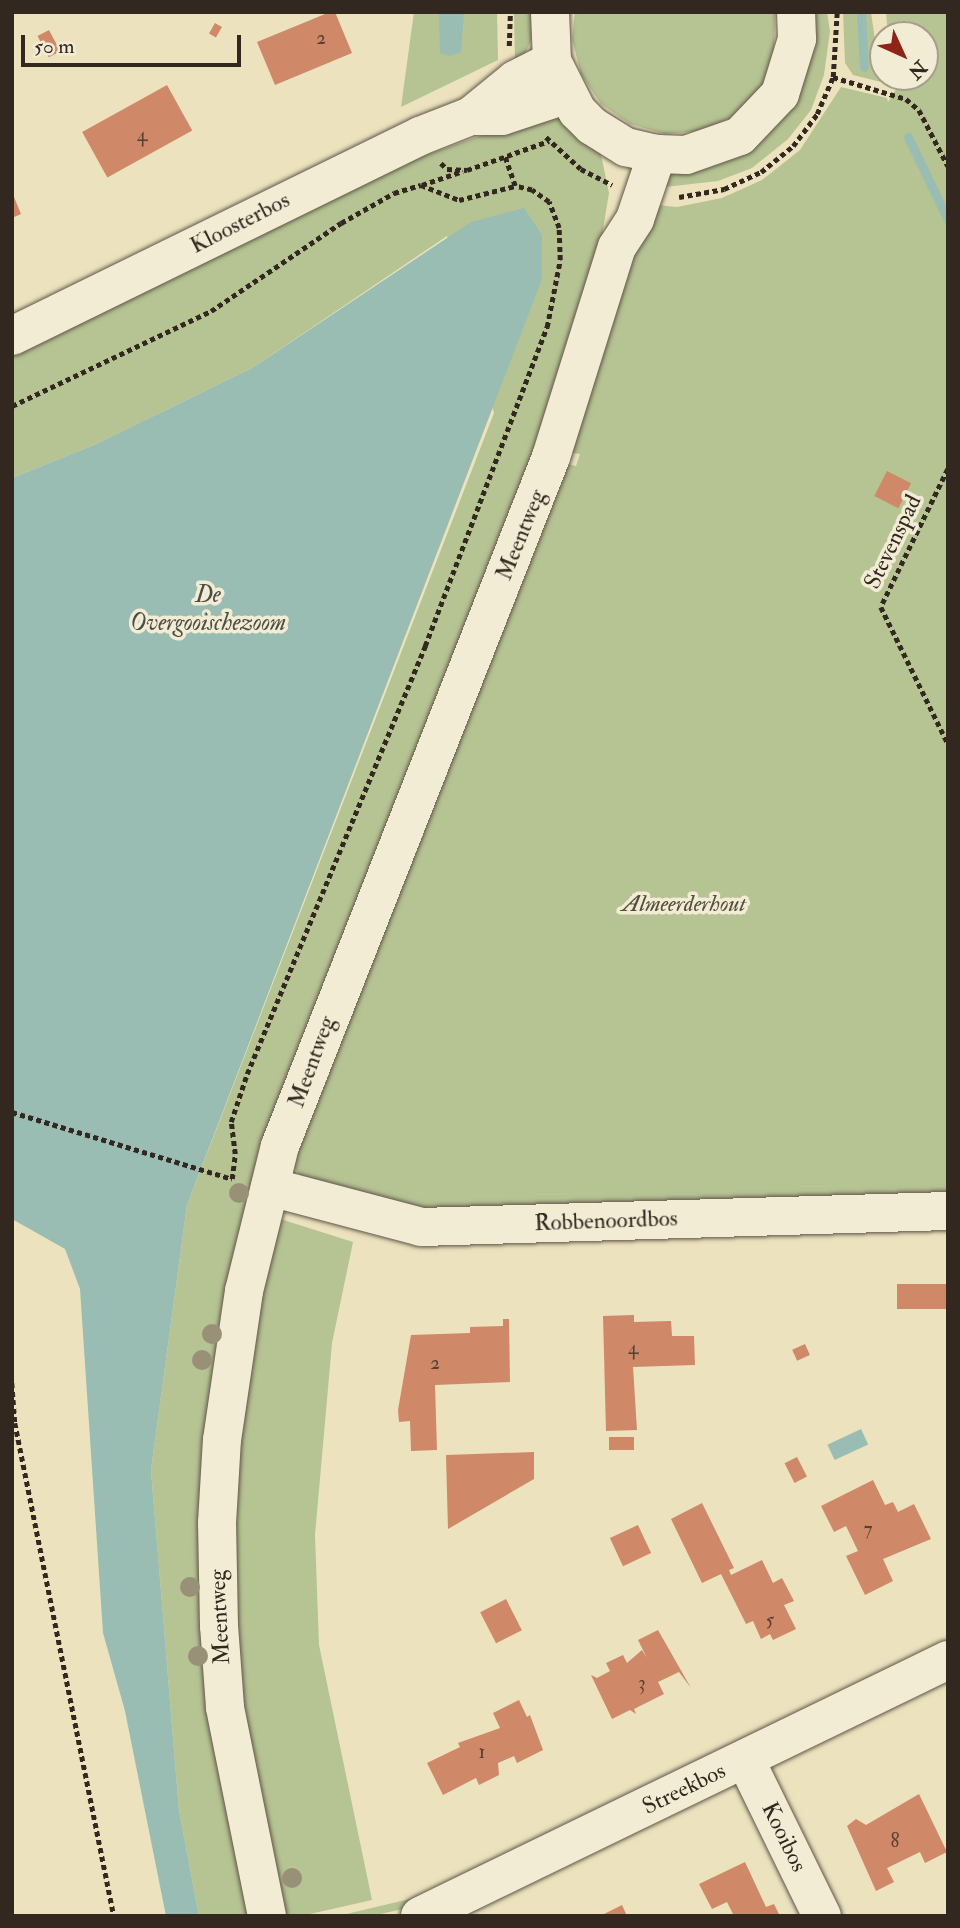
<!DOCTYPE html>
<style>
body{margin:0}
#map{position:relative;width:960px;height:1928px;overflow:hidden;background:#ece2be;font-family:"IM FELL Double Pica",serif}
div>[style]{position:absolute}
.green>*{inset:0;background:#b6c393}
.water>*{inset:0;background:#99bdb3;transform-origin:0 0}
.stream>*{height:9px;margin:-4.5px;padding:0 4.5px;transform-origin:4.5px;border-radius:4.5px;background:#99bdb3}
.building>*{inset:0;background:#cf8868;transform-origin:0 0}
.path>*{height:4.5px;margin-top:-2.25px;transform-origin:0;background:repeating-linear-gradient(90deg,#322820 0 5px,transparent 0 8.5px)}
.roads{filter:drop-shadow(0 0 2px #605648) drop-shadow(0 0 2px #605648)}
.minor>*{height:38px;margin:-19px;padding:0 19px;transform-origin:19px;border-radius:19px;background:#f3ecd5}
.trees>*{width:20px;height:20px;margin:-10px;border-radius:50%;background:#989177}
span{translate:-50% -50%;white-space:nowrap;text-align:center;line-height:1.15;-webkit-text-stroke:7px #f3ecd5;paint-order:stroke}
.number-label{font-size:19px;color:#594032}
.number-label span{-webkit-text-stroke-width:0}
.street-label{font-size:23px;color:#322820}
.park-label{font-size:23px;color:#534f3d;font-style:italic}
.water-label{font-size:24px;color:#4c4d45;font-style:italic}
.frame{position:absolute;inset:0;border:14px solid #322820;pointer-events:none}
.north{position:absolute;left:869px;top:21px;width:70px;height:70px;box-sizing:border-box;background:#f3ecd5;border:2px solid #a69e8d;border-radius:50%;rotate:135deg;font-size:19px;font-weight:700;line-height:28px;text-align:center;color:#322820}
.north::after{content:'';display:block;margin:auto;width:24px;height:32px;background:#8f2418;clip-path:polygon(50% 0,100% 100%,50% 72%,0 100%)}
.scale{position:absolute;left:21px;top:35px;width:220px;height:32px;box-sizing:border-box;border:4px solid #322820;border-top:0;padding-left:9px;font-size:21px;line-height:24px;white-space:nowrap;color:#322820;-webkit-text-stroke:5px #f3ecd5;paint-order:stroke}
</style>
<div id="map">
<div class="green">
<div style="clip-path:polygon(414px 12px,497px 12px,498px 60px,401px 107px)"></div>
<div style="clip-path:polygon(514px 12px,536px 12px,531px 41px,523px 58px,515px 59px)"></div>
<div style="clip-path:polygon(575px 12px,775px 12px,774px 59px,759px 92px,733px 117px,700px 131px,665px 134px,630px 124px,601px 104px,581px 74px,572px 39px)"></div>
<div style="clip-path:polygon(807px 12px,827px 12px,830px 31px,824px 75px,811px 110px,788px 139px,752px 168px,718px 181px,656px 188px,666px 174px,718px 160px)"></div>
<div style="clip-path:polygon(843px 12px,871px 12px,881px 82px,853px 75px,845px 63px)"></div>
<div style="clip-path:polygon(886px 12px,948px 12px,948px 1200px,423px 1216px,305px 1184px,293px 1165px,563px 463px,576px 466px,580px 454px,563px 452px,647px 204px,677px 207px,722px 198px,762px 180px,800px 150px,841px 87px,887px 98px,888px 102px,898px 86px,893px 77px,925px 77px,925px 35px,888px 35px)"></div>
<div style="clip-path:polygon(540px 115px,575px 122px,599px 145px,609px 193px,597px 265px,218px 1364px,255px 1916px,199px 1916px,179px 1810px,151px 1470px,187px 1205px,494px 413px,447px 236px,252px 368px,94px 445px,12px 478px,12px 346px,329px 189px)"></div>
<div style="clip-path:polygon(274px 1217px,353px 1242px,332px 1343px,315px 1535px,319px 1645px,372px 1900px,301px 1916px,281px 1916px,250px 1784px,229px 1522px)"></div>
<div style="clip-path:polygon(418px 1897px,420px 1905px,372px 1916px,338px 1916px)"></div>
</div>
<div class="water">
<div style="clip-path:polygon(439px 12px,464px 12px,461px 52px,450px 56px,440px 53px)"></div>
<div style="clip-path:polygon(524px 208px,542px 235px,542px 279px,187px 1205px,151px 1470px,179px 1810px,199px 1916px,166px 1916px,125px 1711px,103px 1633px,80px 1289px,65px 1249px,12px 1219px,12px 478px,94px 445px,252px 368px,471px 222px)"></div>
<div style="left:861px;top:1429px;width:17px;height:37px;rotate:65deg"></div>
</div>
<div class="stream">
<div style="left:861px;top:12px;width:55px;rotate:86.9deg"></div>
<div style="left:908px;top:137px;width:92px;rotate:64.3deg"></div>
</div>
<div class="building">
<div style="clip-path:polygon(330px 12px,335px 12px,352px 53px,275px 85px,257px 42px)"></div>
<div style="left:215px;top:23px;width:8px;height:12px;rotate:30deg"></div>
<div style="left:49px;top:30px;width:24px;height:13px;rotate:62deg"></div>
<div style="left:167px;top:85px;width:52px;height:97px;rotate:61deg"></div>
<div style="clip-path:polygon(12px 192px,21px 214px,12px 218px)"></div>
<div style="left:887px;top:471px;width:27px;height:28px;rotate:27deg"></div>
<div style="left:948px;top:1284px;width:25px;height:51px;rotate:90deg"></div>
<div style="clip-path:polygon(634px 1315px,634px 1322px,671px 1321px,672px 1336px,694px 1336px,695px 1365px,633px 1367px,637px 1430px,606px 1431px,603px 1316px)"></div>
<div style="clip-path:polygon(503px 1319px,509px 1319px,510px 1382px,435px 1385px,437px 1450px,411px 1451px,410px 1421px,399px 1422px,398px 1410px,411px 1335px,470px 1333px,470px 1327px,503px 1326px)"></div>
<div style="left:805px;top:1344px;width:12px;height:14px;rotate:66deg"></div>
<div style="left:634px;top:1437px;width:13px;height:25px;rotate:90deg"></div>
<div style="clip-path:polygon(534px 1452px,534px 1479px,448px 1529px,446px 1455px)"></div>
<div style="left:797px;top:1457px;width:22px;height:14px;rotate:63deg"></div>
<div style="clip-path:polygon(873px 1480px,885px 1505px,893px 1502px,898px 1512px,914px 1504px,931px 1539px,883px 1559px,893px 1581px,865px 1595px,846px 1556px,858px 1551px,846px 1526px,834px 1532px,821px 1506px)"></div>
<div style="clip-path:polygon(702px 1503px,734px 1568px,729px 1570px,731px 1575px,762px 1560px,773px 1583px,782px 1578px,794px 1601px,784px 1605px,796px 1629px,773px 1640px,770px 1634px,761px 1639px,753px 1621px,746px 1624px,721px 1574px,702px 1583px,671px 1519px)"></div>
<div style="left:638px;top:1525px;width:31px;height:31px;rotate:65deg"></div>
<div style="left:506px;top:1599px;width:35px;height:29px;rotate:63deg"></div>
<div style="clip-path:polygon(658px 1630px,691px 1688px,679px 1672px,658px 1682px,664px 1694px,634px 1709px,636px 1714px,630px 1710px,612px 1719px,591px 1675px,597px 1678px,610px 1671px,606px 1663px,623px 1655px,627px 1663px,642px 1650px,647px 1658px,638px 1640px)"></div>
<div style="clip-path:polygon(519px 1700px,527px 1717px,530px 1715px,543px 1750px,517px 1763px,514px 1756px,498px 1763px,499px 1775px,479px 1785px,476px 1778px,443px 1795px,427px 1763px,460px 1747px,458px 1743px,500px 1728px,493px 1713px)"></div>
<div style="clip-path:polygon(919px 1794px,947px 1852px,925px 1863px,920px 1852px,887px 1868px,894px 1882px,876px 1891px,847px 1826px,856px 1819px,866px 1825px)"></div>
<div style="clip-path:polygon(745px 1862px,766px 1907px,774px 1904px,780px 1916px,734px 1916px,727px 1902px,712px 1909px,699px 1884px)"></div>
<div style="clip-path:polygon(622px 1905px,627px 1916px,600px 1916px)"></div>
</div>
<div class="path">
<div style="left:509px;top:46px;width:34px;rotate:-88deg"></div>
<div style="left:833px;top:77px;width:76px;rotate:16.8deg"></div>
<div style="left:906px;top:99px;width:17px;rotate:40deg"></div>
<div style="left:919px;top:110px;width:63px;rotate:62.6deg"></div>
<div style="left:546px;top:137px;width:47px;rotate:42.4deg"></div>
<div style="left:581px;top:169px;width:35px;rotate:27deg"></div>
<div style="left:441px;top:163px;width:8px;rotate:45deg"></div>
<div style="left:447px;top:169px;width:20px;rotate:3deg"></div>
<div style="left:467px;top:170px;width:87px;rotate:-19.5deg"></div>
<div style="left:422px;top:185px;width:43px;rotate:-18.9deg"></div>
<div style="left:679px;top:197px;width:46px;rotate:-10.1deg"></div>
<div style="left:724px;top:189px;width:41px;rotate:-24.7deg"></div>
<div style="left:761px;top:172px;width:41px;rotate:-39.1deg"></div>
<div style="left:793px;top:146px;width:40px;rotate:-53deg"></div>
<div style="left:817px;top:114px;width:40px;rotate:-66.6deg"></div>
<div style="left:833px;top:77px;width:65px;rotate:-86.5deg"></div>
<div style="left:12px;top:406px;width:221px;rotate:-25.5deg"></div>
<div style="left:211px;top:311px;width:157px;rotate:-34.1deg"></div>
<div style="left:341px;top:223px;width:61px;rotate:-29.5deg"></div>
<div style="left:394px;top:193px;width:28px;rotate:-17deg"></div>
<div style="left:421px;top:185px;width:41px;rotate:21.5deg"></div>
<div style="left:459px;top:200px;width:58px;rotate:-14deg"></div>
<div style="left:515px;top:186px;width:31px;rotate:-109deg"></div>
<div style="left:948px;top:469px;width:153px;rotate:115.9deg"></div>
<div style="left:881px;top:607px;width:153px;rotate:63.9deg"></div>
<div style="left:12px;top:1112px;width:230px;rotate:16.9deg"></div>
<div style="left:232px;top:1179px;width:25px;rotate:-83deg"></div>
<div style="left:235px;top:1154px;width:32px;rotate:-97deg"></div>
<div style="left:231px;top:1122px;width:51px;rotate:-71.6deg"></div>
<div style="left:247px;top:1074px;width:464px;rotate:-67.4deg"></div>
<div style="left:425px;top:646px;width:342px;rotate:-69.1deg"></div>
<div style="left:547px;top:327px;width:68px;rotate:-79deg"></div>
<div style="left:560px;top:260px;width:32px;rotate:-92deg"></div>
<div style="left:559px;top:228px;width:28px;rotate:-111deg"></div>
<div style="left:549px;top:202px;width:21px;rotate:-145deg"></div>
<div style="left:532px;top:190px;width:17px;rotate:-167deg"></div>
<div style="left:12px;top:1383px;width:40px;rotate:85.7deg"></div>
<div style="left:15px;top:1423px;width:503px;rotate:78.65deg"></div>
</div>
<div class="roads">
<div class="minor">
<div style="left:550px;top:12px;width:49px;rotate:87.7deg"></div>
<div style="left:552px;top:61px;width:56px;rotate:63.4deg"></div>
<div style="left:577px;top:111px;width:21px;rotate:45deg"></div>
<div style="left:592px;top:126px;width:40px;rotate:32deg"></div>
<div style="left:626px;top:147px;width:32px;rotate:13deg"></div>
<div style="left:657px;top:154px;width:29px;rotate:2deg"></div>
<div style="left:686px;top:155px;width:57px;rotate:-19.4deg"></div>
<div style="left:740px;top:136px;width:58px;rotate:-46.4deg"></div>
<div style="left:780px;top:94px;width:58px;rotate:-72.8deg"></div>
<div style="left:797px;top:39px;width:27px;rotate:-92deg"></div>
<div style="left:471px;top:116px;width:57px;rotate:-39.3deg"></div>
<div style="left:515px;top:80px;width:42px;rotate:-27.2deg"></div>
<div style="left:12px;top:336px;width:454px;rotate:-26.1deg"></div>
<div style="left:420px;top:136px;width:55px;rotate:-21.4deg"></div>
<div style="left:471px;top:116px;width:31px"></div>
<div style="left:502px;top:116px;width:66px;rotate:-18.4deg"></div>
<div style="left:270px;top:1187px;width:156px;rotate:14.8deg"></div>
<div style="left:421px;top:1227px;width:527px;rotate:-1.74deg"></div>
<div style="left:745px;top:1759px;width:175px;rotate:63.9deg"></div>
<div style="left:267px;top:1916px;width:213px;rotate:-101.4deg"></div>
<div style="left:225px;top:1707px;width:81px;rotate:-94.2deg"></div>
<div style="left:219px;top:1626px;width:103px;rotate:-91.1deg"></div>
<div style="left:217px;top:1523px;width:83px;rotate:-86.6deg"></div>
<div style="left:222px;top:1440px;width:151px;rotate:-81.6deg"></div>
<div style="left:244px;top:1291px;width:149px;rotate:-76.1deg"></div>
<div style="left:280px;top:1146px;width:740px;rotate:-68.53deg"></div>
<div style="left:551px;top:457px;width:220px;rotate:-72.6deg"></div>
<div style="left:617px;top:247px;width:33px;rotate:-57deg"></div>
<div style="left:635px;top:219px;width:69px;rotate:-71.3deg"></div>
<div style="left:420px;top:1916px;width:587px;rotate:-25.87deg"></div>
</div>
</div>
<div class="trees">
<div style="left:239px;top:1193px"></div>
<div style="left:212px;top:1334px"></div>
<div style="left:202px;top:1360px"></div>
<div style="left:190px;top:1587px"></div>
<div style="left:198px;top:1656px"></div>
<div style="left:292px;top:1878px"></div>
</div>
<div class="number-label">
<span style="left:321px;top:39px">2</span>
<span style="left:142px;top:136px">4</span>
<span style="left:633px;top:1349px">4</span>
<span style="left:435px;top:1364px">2</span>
<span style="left:868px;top:1530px">7</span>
<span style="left:770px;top:1621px">5</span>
<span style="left:642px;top:1684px">3</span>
<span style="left:482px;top:1753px">1</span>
<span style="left:895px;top:1842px">8</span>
</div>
<div class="street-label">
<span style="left:240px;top:223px;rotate:-27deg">Kloosterbos</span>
<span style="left:521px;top:535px;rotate:-68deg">Meentweg</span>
<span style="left:893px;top:542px;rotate:-64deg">Stevenspad</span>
<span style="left:312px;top:1062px;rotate:-70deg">Meentweg</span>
<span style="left:606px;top:1221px;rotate:-2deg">Robbenoordbos</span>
<span style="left:220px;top:1617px;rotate:-93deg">Meentweg</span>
<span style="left:684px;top:1789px;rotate:-26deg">Streekbos</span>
<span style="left:784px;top:1837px;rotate:64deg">Kooibos</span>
</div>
<div class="park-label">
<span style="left:684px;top:904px">Almeerderhout</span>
</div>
<div class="water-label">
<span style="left:208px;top:609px">De<br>Overgooischezoom</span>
</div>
<div class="frame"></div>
<div class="north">N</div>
<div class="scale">50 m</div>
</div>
